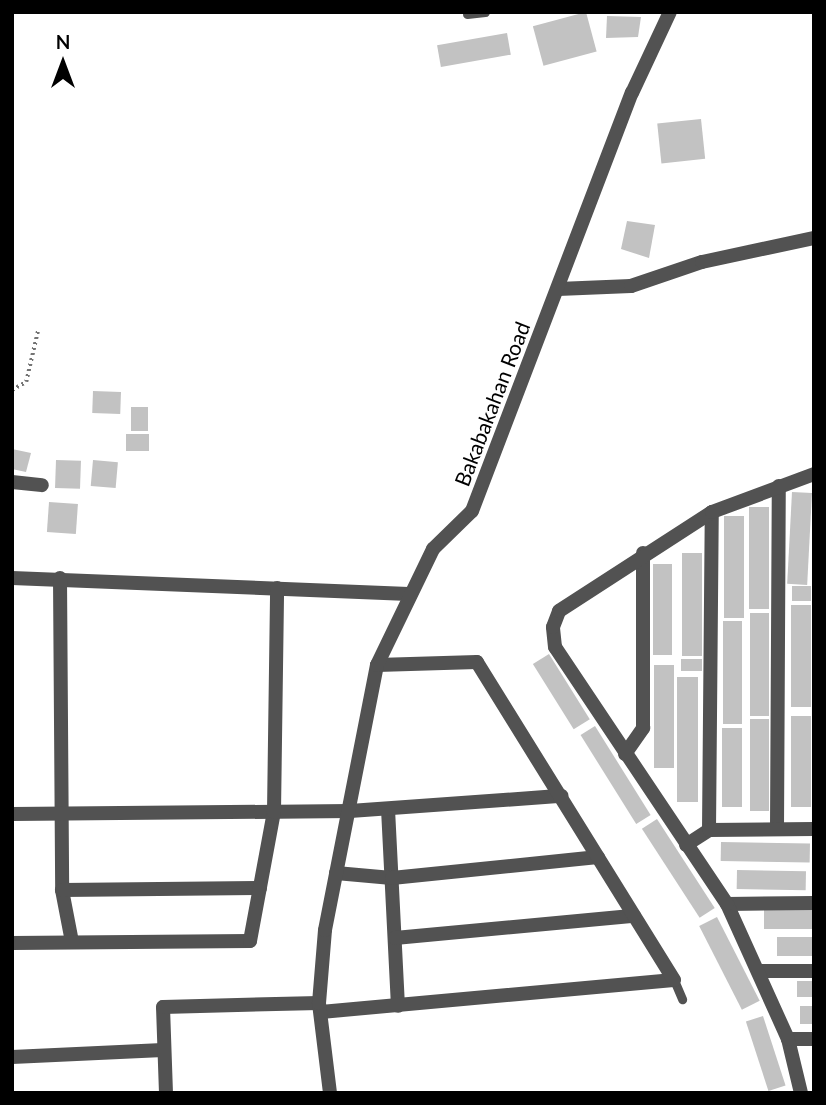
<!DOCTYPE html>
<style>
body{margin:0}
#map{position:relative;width:826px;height:1105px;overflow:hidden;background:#fff;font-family:Lato,sans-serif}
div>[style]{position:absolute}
.building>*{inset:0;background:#c2c2c2;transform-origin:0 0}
.path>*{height:3.5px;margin-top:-1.75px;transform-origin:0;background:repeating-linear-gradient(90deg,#747474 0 2px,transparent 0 5.5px)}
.service>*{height:9px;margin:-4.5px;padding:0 4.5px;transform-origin:4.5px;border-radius:4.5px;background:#525252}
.minor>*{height:14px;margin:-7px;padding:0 7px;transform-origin:7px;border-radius:7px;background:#525252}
.tertiary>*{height:14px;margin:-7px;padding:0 7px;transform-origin:7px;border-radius:7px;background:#525252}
span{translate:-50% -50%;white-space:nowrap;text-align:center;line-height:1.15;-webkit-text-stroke:5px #fff;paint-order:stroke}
.street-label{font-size:21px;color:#000}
.frame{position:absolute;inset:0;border:14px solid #000;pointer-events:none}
.north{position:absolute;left:28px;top:28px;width:70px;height:70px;-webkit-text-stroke:5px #fff;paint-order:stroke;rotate:0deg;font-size:19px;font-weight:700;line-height:28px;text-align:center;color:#000}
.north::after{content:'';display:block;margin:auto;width:24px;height:32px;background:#000;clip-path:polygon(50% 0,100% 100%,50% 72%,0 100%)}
</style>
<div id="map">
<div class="building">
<div style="left:586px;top:12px;width:41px;height:55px;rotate:75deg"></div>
<div style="clip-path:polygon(607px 16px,641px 17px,638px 37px,606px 38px)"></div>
<div style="left:507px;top:33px;width:22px;height:71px;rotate:80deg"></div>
<div style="left:701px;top:119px;width:40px;height:44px;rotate:84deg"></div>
<div style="clip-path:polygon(627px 221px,655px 225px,649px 258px,621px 249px)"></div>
<div style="left:93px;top:391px;width:28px;height:22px;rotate:2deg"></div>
<div style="left:131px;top:407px;width:17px;height:24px"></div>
<div style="left:126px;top:434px;width:23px;height:17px"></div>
<div style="clip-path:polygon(12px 449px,31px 453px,26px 472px,12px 469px)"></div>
<div style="left:56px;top:460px;width:25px;height:28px;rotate:2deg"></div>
<div style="left:93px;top:460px;width:25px;height:26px;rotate:5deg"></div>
<div style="left:792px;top:492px;width:20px;height:92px;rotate:3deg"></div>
<div style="left:49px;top:502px;width:29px;height:30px;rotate:4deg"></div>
<div style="left:749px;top:507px;width:20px;height:102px"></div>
<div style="left:724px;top:516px;width:20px;height:102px"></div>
<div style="left:682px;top:553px;width:20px;height:103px"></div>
<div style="left:653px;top:564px;width:19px;height:91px"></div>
<div style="left:792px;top:586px;width:19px;height:15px"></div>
<div style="left:791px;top:605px;width:20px;height:102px"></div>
<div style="left:750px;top:613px;width:19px;height:103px"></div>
<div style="left:723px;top:621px;width:19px;height:103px"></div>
<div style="left:549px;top:654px;width:77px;height:19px;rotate:58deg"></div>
<div style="left:681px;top:659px;width:21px;height:12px"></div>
<div style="left:654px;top:665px;width:20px;height:103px"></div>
<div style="left:677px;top:677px;width:21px;height:125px"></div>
<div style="left:791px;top:716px;width:20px;height:91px"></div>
<div style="left:750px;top:719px;width:19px;height:92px"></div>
<div style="left:595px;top:726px;width:105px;height:17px;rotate:58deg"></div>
<div style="left:722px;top:728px;width:20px;height:79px"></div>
<div style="left:657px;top:819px;width:106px;height:18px;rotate:57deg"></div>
<div style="left:721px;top:842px;width:89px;height:19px;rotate:1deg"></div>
<div style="left:737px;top:870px;width:69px;height:19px;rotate:1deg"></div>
<div style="left:764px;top:910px;width:50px;height:19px"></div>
<div style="left:717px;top:917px;width:94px;height:20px;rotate:63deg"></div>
<div style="left:777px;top:937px;width:37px;height:19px"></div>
<div style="left:797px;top:981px;width:17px;height:16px"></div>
<div style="left:800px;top:1006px;width:14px;height:18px"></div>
<div style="left:763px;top:1016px;width:73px;height:18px;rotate:72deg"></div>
</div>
<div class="path">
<div style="left:12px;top:390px;width:16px;rotate:-30deg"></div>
<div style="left:26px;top:382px;width:53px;rotate:-77deg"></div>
</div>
<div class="service">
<div style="left:467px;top:14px;width:18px;rotate:-6deg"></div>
<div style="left:674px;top:980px;width:21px;rotate:67deg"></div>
</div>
<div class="minor">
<div style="left:558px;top:289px;width:73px;rotate:-2.4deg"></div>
<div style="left:631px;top:286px;width:75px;rotate:-18.7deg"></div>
<div style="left:702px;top:262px;width:115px;rotate:-12.1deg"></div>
<div style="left:12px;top:482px;width:30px;rotate:6deg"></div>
<div style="left:12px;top:578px;width:397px;rotate:2.3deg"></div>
<div style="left:60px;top:578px;width:312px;rotate:89.6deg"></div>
<div style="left:62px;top:890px;width:53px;rotate:79.1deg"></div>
<div style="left:625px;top:754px;width:32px;rotate:-55deg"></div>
<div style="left:643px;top:728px;width:175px;rotate:-90deg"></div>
<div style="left:388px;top:809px;width:197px;rotate:87.1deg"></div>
<div style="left:12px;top:814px;width:338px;rotate:-0.5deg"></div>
<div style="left:350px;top:811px;width:212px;rotate:-4.1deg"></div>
<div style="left:777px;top:829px;width:343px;rotate:-89.7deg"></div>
<div style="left:709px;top:830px;width:318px;rotate:-89.5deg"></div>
<div style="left:686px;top:845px;width:27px;rotate:-33deg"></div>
<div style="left:709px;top:830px;width:105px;rotate:-0.5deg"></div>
<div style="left:336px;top:873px;width:56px;rotate:5.1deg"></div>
<div style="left:392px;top:878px;width:207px;rotate:-5.8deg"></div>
<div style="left:62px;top:890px;width:198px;rotate:-0.6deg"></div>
<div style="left:727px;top:904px;width:87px;rotate:-0.7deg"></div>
<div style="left:395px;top:938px;width:240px;rotate:-5.3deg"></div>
<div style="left:12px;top:943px;width:238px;rotate:-0.5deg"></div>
<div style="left:250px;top:941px;width:131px;rotate:-79.5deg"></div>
<div style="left:274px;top:812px;width:224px;rotate:-89.2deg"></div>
<div style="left:761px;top:971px;width:53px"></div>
<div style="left:321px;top:1012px;width:354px;rotate:-5.2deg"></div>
<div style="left:674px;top:980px;width:374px;rotate:-121.8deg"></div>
<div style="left:477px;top:662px;width:100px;rotate:178.3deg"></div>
<div style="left:788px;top:1039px;width:26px"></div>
<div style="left:12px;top:1057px;width:151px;rotate:-2.7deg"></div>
<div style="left:166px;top:1093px;width:86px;rotate:-92deg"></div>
<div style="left:163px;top:1007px;width:156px;rotate:-1.5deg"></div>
<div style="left:801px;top:1093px;width:56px;rotate:-103.5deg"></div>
<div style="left:788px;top:1039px;width:148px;rotate:-114.3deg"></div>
<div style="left:727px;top:904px;width:309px;rotate:-123.8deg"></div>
<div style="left:555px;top:647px;width:20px;rotate:-96deg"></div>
<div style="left:553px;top:627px;width:17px;rotate:-69deg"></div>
<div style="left:559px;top:611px;width:182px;rotate:-32.9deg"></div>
<div style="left:712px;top:512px;width:109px;rotate:-20.4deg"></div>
</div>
<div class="tertiary">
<div style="left:330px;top:1093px;width:91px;rotate:-97deg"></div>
<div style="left:319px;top:1003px;width:73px;rotate:-85.3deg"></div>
<div style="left:325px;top:930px;width:270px;rotate:-78.9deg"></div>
<div style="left:377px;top:665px;width:129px;rotate:-64.2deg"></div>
<div style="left:433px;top:549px;width:54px;rotate:-44.3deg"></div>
<div style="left:472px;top:511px;width:448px;rotate:-69.1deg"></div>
<div style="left:632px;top:93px;width:89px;rotate:-64.9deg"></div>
</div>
<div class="street-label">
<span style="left:492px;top:404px;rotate:-69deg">Bakabakahan Road</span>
</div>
<div class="frame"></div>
<div class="north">N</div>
</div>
